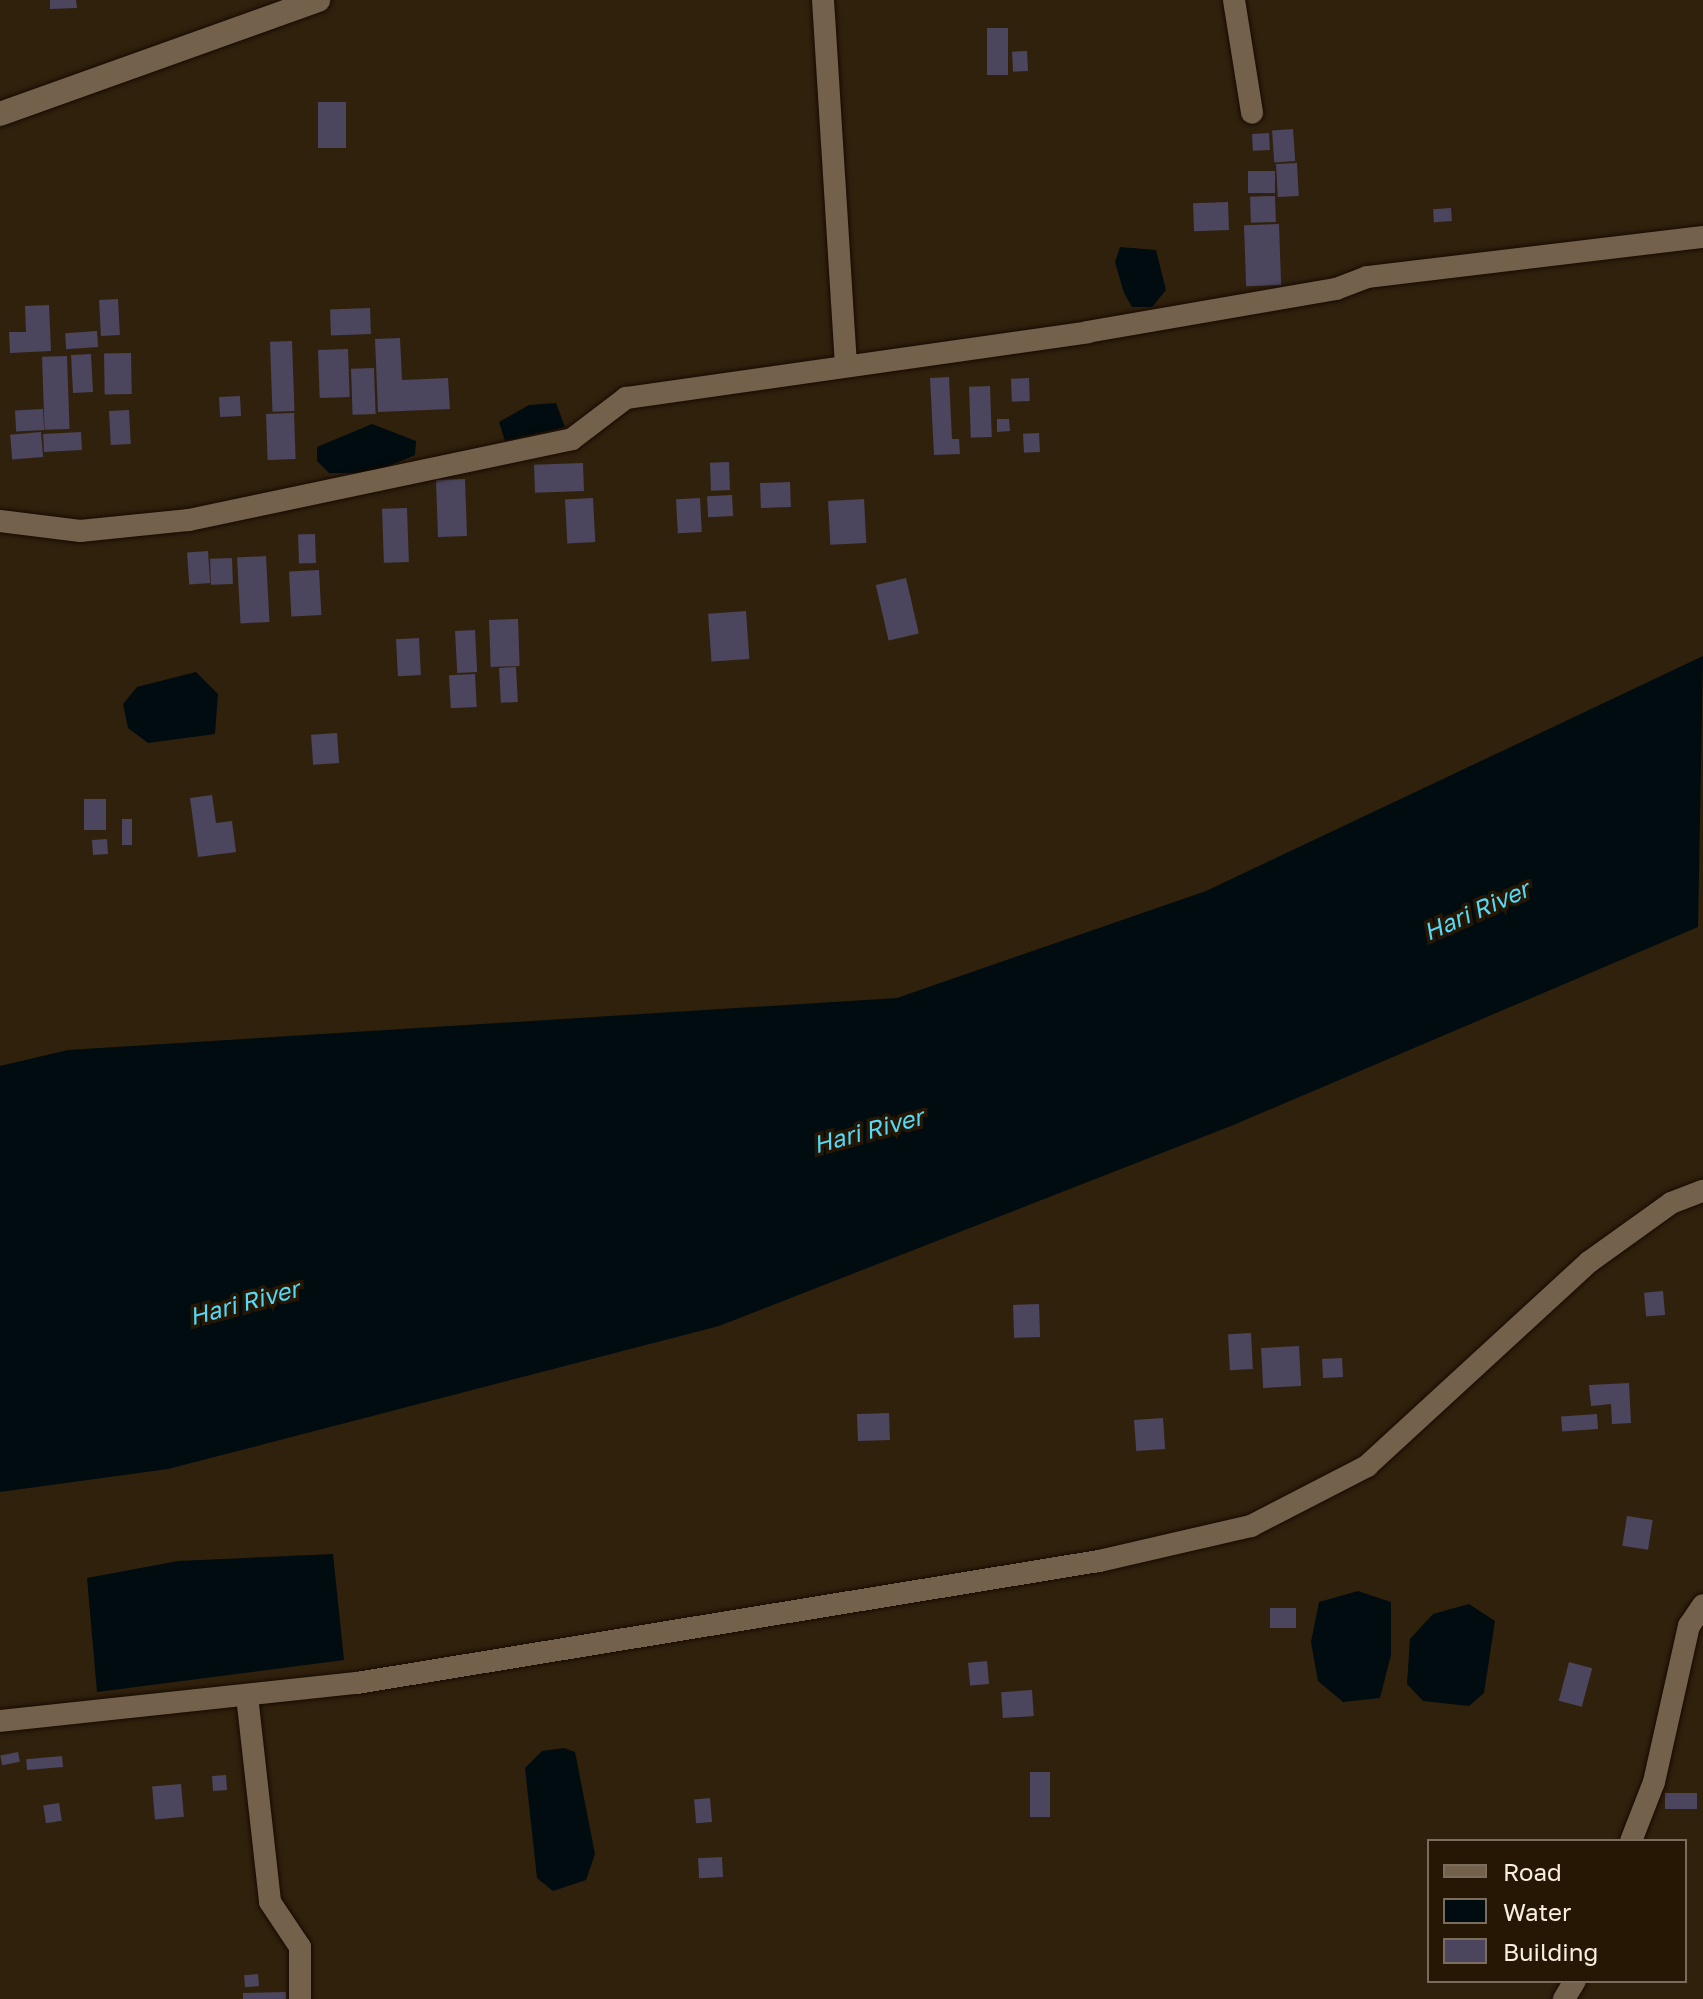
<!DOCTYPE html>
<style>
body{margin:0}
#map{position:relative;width:1703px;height:1999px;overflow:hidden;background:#30210d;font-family:"Golos Text",sans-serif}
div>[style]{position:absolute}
.water>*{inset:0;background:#000c10}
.building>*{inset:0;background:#4b455d;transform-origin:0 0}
.roads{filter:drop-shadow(0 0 2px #170a00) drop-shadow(0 0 2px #170a00)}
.street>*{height:22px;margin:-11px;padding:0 11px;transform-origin:11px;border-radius:11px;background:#73614c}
.secondary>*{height:24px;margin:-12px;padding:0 12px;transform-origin:12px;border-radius:12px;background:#73614c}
span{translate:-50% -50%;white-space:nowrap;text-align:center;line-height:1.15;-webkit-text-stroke:7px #261704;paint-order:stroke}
.water-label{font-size:24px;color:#54d9f8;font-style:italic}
.legend{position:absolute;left:1427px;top:1839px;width:260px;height:144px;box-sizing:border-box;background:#261704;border:2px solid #7a6d5d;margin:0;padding:10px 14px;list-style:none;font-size:24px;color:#f9eee2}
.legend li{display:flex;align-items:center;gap:16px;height:40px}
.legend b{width:40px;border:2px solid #7a6d5d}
</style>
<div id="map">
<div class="water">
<div style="clip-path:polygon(1120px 247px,1156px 250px,1166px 290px,1152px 307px,1132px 307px,1124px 293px,1115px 262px)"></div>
<div style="clip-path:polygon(556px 403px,565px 427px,505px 441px,499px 422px,529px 405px)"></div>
<div style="clip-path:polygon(372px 424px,416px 441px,415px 455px,372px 473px,329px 473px,317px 461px,317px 447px)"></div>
<div style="clip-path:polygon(1703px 656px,1698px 927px,1231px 1126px,719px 1326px,168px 1469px,0 1492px,0 1066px,68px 1050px,897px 998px,1206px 891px)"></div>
<div style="clip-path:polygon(196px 672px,218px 694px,215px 734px,148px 743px,128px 728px,123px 704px,137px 687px)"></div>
<div style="clip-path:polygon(333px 1554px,344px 1660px,97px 1692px,87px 1578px,178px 1561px)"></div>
<div style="clip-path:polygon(1358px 1591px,1391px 1602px,1391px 1655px,1380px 1698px,1343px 1702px,1318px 1681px,1311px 1642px,1319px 1602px)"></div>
<div style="clip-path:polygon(1469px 1604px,1495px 1621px,1484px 1693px,1469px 1706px,1423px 1701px,1407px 1684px,1410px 1639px,1433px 1614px)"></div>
<div style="clip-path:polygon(564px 1748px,575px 1752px,595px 1854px,586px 1880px,553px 1891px,537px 1878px,525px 1768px,542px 1751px)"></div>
</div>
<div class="building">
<div style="clip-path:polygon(50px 0,76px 0,77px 8px,50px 9px)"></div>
<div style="left:987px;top:28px;width:21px;height:47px"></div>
<div style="left:1027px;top:51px;width:20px;height:15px;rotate:87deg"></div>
<div style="left:318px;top:102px;width:28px;height:46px"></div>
<div style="left:1293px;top:129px;width:32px;height:21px;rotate:86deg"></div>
<div style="left:1269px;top:133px;width:17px;height:17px;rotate:87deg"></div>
<div style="left:1297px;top:163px;width:33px;height:21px;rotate:87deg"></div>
<div style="left:1275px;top:171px;width:22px;height:27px;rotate:90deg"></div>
<div style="left:1275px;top:196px;width:26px;height:25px;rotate:88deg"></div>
<div style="left:1228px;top:202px;width:28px;height:35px;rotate:88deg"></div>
<div style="left:1451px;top:208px;width:13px;height:18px;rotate:86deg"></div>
<div style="left:1279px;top:224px;width:61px;height:35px;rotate:88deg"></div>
<div style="left:118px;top:299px;width:36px;height:19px;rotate:87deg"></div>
<div style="clip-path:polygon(49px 305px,51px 351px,10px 353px,9px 332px,26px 332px,25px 306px)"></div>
<div style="left:370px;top:308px;width:26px;height:40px;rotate:88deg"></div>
<div style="left:97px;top:331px;width:16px;height:32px;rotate:86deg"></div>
<div style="clip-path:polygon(400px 338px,402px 380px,448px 378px,450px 409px,378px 412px,375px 339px)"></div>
<div style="left:292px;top:341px;width:70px;height:22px;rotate:88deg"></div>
<div style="left:348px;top:349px;width:48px;height:30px;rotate:88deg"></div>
<div style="left:131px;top:353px;width:41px;height:27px;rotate:89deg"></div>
<div style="left:91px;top:354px;width:38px;height:20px;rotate:87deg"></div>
<div style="left:67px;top:356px;width:73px;height:25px;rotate:88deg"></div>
<div style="left:374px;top:368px;width:46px;height:23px;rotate:88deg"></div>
<div style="clip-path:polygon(949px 377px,952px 439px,959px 439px,960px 454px,934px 455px,930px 378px)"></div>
<div style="left:1029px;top:378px;width:23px;height:18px;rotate:88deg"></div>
<div style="left:990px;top:386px;width:51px;height:21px;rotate:88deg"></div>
<div style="left:240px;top:396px;width:20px;height:21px;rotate:87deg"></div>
<div style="left:43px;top:409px;width:21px;height:28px;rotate:87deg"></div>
<div style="left:129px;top:410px;width:34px;height:20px;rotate:87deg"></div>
<div style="left:294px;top:413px;width:46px;height:28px;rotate:88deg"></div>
<div style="clip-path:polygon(997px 419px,1009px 419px,1010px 431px,997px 432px)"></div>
<div style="left:41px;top:432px;width:25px;height:31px;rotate:85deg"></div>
<div style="left:81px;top:432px;width:18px;height:38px;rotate:87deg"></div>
<div style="left:1039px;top:433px;width:19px;height:16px;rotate:87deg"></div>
<div style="left:729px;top:462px;width:28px;height:19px;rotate:88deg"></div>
<div style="left:583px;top:463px;width:28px;height:49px;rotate:88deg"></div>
<div style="left:465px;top:479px;width:57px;height:29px;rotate:88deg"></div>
<div style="left:790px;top:482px;width:25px;height:30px;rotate:88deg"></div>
<div style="left:732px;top:495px;width:21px;height:25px;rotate:87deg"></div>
<div style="left:593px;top:498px;width:44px;height:28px;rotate:87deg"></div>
<div style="left:700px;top:498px;width:34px;height:24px;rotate:87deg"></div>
<div style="left:864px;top:499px;width:44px;height:36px;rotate:87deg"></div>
<div style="left:407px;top:508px;width:54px;height:25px;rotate:88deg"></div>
<div style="left:315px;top:534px;width:29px;height:17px;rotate:88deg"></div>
<div style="left:208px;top:551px;width:32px;height:21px;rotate:86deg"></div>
<div style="left:266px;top:556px;width:66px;height:29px;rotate:87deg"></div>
<div style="left:232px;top:558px;width:26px;height:22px;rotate:88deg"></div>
<div style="left:319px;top:570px;width:45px;height:30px;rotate:87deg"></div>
<div style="left:906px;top:578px;width:57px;height:31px;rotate:77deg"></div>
<div style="left:746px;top:611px;width:48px;height:38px;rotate:86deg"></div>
<div style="left:518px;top:619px;width:47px;height:29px;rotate:88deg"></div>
<div style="left:475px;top:630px;width:42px;height:20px;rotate:87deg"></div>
<div style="left:419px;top:638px;width:37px;height:23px;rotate:87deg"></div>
<div style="left:516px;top:667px;width:35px;height:17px;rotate:87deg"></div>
<div style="left:475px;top:674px;width:33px;height:26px;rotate:87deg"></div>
<div style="left:337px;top:733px;width:30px;height:26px;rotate:86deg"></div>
<div style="clip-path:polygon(212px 795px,216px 823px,232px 821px,236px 852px,198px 857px,190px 798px)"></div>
<div style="left:84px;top:799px;width:22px;height:31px"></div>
<div style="left:122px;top:819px;width:10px;height:26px"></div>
<div style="left:107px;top:839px;width:15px;height:15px;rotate:86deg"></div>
<div style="left:1663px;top:1291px;width:24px;height:19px;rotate:85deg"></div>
<div style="left:1039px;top:1304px;width:33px;height:26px;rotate:88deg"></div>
<div style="left:1251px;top:1333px;width:36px;height:23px;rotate:87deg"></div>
<div style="left:1299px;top:1346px;width:40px;height:38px;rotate:87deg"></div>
<div style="left:1342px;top:1358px;width:19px;height:20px;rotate:87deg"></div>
<div style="clip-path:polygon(1629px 1383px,1631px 1423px,1612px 1424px,1611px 1404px,1591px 1406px,1589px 1385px)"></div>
<div style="left:889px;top:1413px;width:27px;height:32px;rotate:88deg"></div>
<div style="left:1597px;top:1414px;width:15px;height:36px;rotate:86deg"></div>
<div style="left:1163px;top:1418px;width:31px;height:29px;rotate:86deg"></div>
<div style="left:1627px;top:1516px;width:26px;height:30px;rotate:9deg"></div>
<div style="left:1270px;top:1608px;width:26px;height:20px"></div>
<div style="left:987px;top:1661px;width:23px;height:19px;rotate:85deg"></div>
<div style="left:1569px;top:1662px;width:24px;height:40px;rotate:15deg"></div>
<div style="left:1032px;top:1690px;width:26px;height:31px;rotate:86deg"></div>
<div style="left:18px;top:1752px;width:10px;height:18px;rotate:79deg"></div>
<div style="left:62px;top:1756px;width:11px;height:36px;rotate:85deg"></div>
<div style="left:1030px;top:1772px;width:20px;height:45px"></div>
<div style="left:226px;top:1775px;width:15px;height:14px;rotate:86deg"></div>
<div style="left:181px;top:1784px;width:33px;height:29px;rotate:85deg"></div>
<div style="left:1665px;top:1793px;width:32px;height:16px"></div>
<div style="left:710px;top:1798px;width:24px;height:16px;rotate:85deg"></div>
<div style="left:59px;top:1803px;width:18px;height:16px;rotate:81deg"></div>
<div style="left:722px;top:1857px;width:20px;height:24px;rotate:87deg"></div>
<div style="left:258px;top:1974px;width:12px;height:14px;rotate:85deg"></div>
<div style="clip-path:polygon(286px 1992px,286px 1999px,243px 1999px,243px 1993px)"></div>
</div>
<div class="roads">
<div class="street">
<div style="left:823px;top:0;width:363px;rotate:86.4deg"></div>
<div style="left:1234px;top:0;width:114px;rotate:80.9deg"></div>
<div style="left:0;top:521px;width:81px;rotate:7.1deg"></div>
<div style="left:80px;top:531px;width:110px;rotate:-5.8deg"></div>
<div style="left:189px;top:520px;width:391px;rotate:-11.9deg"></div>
<div style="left:572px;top:439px;width:68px;rotate:-37.2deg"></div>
<div style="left:626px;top:398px;width:466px;rotate:-8.1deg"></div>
<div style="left:1087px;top:332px;width:253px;rotate:-9.8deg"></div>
<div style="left:1336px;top:289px;width:33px;rotate:-21deg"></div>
<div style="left:1367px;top:277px;width:338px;rotate:-6.8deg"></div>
<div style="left:247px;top:1696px;width:207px;rotate:83.6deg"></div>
<div style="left:270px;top:1902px;width:54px;rotate:56.3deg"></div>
<div style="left:300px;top:1947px;width:52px;rotate:90deg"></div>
<div style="left:0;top:1721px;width:359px;rotate:-6.1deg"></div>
<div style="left:357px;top:1683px;width:752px;rotate:-9.34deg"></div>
<div style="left:1099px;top:1561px;width:156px;rotate:-13deg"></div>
<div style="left:1251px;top:1526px;width:131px;rotate:-27.3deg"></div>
<div style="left:1367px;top:1466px;width:301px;rotate:-42.6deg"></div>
<div style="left:1589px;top:1262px;width:101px;rotate:-35.7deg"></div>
<div style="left:1671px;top:1203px;width:34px;rotate:-21deg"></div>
<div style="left:1631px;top:1841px;width:63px;rotate:-68.7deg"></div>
<div style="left:1654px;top:1782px;width:160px;rotate:-77.4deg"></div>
<div style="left:1689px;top:1626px;width:25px;rotate:-56deg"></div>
<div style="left:1564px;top:1999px;width:21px;rotate:-59deg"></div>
</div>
<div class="secondary">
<div style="left:0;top:114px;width:338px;rotate:-19.7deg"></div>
</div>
</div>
<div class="water-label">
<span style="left:1476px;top:910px;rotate:-24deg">Hari River</span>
<span style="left:868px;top:1130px;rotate:-15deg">Hari River</span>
<span style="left:244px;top:1302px;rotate:-15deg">Hari River</span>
</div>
<ul class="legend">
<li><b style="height:10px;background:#73614c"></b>Road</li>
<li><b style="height:22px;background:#000c10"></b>Water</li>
<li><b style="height:22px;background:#4b455d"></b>Building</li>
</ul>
</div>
